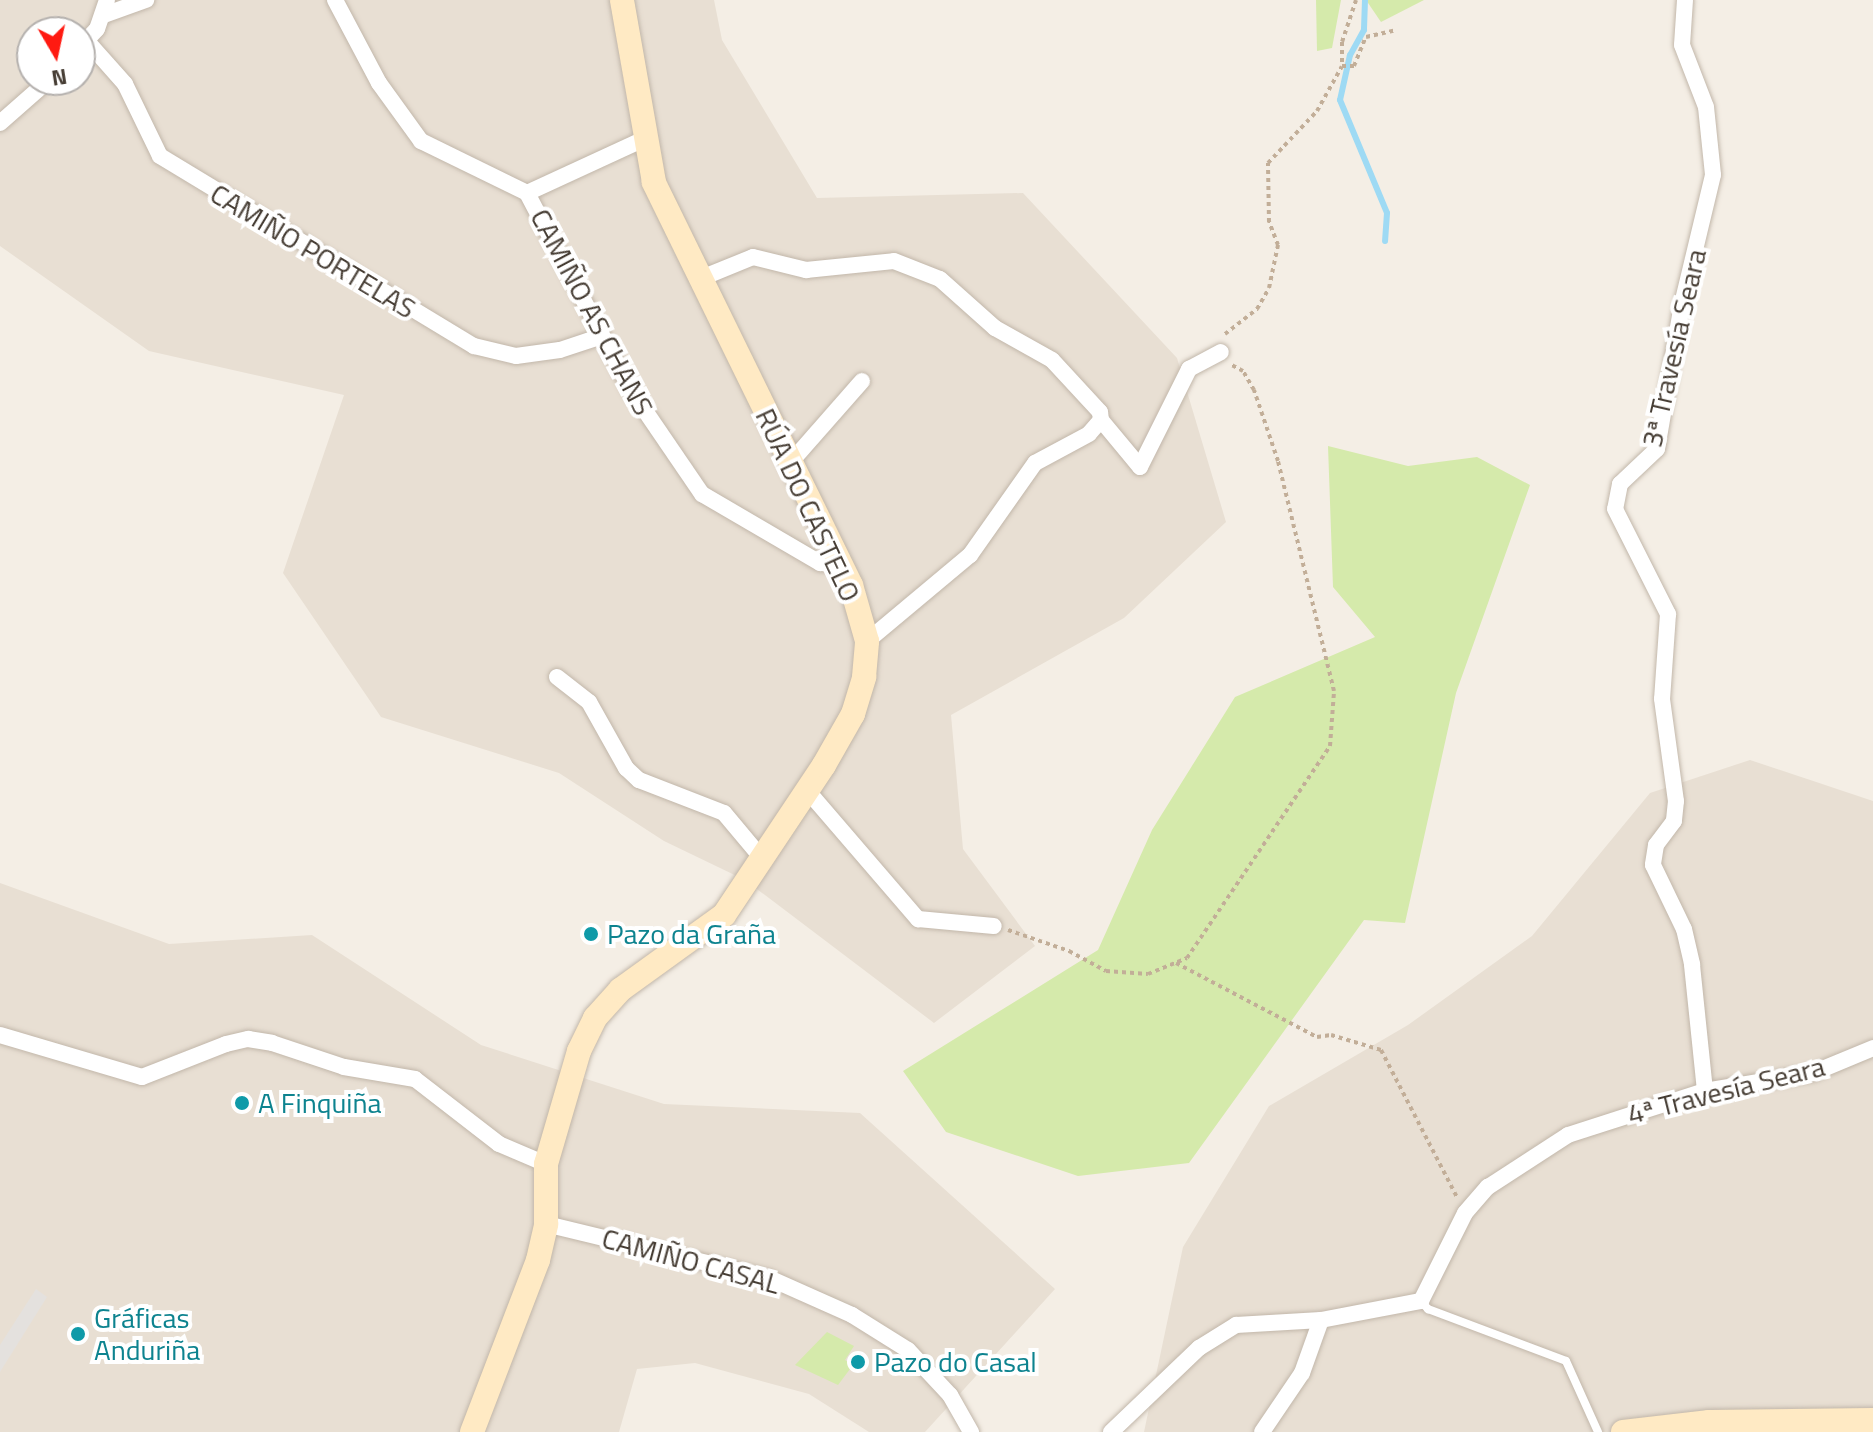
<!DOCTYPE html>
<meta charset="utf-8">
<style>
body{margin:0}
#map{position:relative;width:1873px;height:1432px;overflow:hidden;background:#f4eee5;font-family:"Titillium Web",sans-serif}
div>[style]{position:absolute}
.residential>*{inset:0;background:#e8dfd3}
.green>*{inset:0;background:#d5eaab}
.parking>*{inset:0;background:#e4e1de}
.stream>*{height:6px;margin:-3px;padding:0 3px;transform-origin:3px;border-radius:3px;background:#9edaf4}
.path>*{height:4px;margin-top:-2px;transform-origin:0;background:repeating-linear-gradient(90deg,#c2ae98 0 4px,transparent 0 8px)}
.roads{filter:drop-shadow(0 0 2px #c2b7aa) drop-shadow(0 0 2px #c2b7aa)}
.lane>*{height:8px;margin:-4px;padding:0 4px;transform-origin:4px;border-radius:4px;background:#fff}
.street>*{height:16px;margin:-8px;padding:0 8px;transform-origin:8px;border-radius:8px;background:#fff}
.secondary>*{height:24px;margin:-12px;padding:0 12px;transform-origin:12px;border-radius:12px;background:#ffeac4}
.dots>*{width:22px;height:22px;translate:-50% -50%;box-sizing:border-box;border:4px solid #fff;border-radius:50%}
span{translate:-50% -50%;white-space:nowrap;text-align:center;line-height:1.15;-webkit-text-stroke:8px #fff;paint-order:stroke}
.street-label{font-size:28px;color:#463d34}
.culture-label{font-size:28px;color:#0d838f}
.left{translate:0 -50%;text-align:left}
.north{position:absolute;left:16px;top:16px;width:80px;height:80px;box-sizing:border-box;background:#fff;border:2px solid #b5b1ae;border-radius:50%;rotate:171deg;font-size:22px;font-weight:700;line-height:32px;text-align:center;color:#463d34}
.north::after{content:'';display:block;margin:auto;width:28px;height:36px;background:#ff1a11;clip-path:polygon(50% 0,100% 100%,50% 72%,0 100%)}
</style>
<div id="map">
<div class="residential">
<div style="clip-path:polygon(evenodd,0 0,714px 0,722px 40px,817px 198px,1023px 193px,1177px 358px,1226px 522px,1124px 618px,951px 715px,963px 849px,1035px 946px,934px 1023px,745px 880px,664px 841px,559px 773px,381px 717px,283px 573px,344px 395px,149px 351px,0 246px,0 0,32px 32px,80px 32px,80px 80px,32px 80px,32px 32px)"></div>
<div style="clip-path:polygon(1750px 760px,1873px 801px,1873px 1432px,1144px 1432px,1183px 1247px,1269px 1106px,1408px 1025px,1532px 936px,1650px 793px)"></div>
<div style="clip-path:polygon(0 883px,169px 944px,312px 935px,481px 1045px,664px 1104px,860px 1113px,1055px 1289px,925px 1432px,869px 1432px,809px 1394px,695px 1363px,637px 1369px,619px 1432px,0 1432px)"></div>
</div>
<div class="green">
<div style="clip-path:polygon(1316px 0,1341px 0,1332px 48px,1317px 51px)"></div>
<div style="clip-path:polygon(1366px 0,1424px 0,1381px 22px)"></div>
<div style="clip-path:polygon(1328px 446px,1408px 466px,1477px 457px,1530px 485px,1456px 693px,1405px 923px,1364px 920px,1189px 1163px,1078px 1176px,946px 1132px,903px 1071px,1098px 950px,1152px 830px,1235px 697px,1375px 637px,1333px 587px)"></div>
<div style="clip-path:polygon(827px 1332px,854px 1346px,845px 1360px,853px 1365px,838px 1385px,795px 1365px)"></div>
</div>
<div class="parking">
<div style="clip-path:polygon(36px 1289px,47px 1297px,0 1372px,0 1345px)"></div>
</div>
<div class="stream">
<div style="left:1365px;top:0;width:30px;rotate:92deg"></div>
<div style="left:1364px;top:30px;width:29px;rotate:119deg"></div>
<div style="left:1350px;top:55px;width:46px;rotate:102.5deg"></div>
<div style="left:1340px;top:100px;width:122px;rotate:67.4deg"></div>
<div style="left:1387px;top:213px;width:28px;rotate:94deg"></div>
</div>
<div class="path">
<div style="left:1356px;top:0;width:44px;rotate:108.4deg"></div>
<div style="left:1342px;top:42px;width:24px;rotate:90deg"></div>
<div style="left:1342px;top:66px;width:12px"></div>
<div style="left:1354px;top:66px;width:31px;rotate:-68deg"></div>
<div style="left:1366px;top:37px;width:28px;rotate:-13deg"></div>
<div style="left:1225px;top:334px;width:41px;rotate:-38deg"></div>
<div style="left:1257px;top:309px;width:24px;rotate:-60deg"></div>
<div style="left:1269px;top:288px;width:44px;rotate:-78.2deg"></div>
<div style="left:1278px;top:245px;width:25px;rotate:-111deg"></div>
<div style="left:1269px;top:222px;width:59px;rotate:-91deg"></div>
<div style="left:1268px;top:163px;width:71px;rotate:-46.7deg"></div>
<div style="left:1317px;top:111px;width:51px;rotate:-60.9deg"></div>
<div style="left:1008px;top:930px;width:65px;rotate:19deg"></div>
<div style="left:1069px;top:951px;width:42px;rotate:28.4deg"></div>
<div style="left:1106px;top:971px;width:42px;rotate:4.1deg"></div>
<div style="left:1148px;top:974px;width:42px;rotate:-22.3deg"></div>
<div style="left:1187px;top:958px;width:256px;rotate:-56deg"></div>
<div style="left:1330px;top:746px;width:55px;rotate:-85.8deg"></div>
<div style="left:1334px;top:691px;width:237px;rotate:-103.7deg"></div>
<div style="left:1278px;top:461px;width:75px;rotate:-108.7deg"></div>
<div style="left:1254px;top:390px;width:22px;rotate:-120deg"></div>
<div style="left:1243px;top:371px;width:15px;rotate:-152deg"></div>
<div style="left:1176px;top:963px;width:159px;rotate:27.7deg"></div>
<div style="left:1317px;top:1037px;width:14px;rotate:-8deg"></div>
<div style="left:1331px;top:1035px;width:52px;rotate:16.7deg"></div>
<div style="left:1381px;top:1050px;width:165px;rotate:62.7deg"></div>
</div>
<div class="roads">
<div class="lane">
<div style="left:1421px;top:1301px;width:11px;rotate:49deg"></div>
<div style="left:1428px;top:1309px;width:147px;rotate:20.6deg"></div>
<div style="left:1566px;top:1361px;width:78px;rotate:65.7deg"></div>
</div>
<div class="street">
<div style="left:335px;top:0;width:94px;rotate:62.1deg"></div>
<div style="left:379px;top:83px;width:72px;rotate:54.1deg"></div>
<div style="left:421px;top:141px;width:118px;rotate:26.1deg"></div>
<div style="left:527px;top:193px;width:223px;rotate:62.2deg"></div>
<div style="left:631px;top:390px;width:126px;rotate:55.7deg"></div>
<div style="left:702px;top:494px;width:137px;rotate:30.3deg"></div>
<div style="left:820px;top:563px;width:20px;rotate:3deg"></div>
<div style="left:1685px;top:0;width:45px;rotate:93.8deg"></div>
<div style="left:1682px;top:45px;width:66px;rotate:68.8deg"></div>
<div style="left:1706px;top:107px;width:68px;rotate:84.1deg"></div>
<div style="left:1713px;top:175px;width:133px;rotate:103.5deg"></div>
<div style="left:1682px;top:304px;width:147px;rotate:99.8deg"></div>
<div style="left:1657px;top:449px;width:51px;rotate:136.6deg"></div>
<div style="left:1620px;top:484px;width:25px;rotate:101deg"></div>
<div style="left:1615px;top:509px;width:118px;rotate:63.2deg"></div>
<div style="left:1668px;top:614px;width:85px;rotate:94deg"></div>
<div style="left:1662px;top:699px;width:103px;rotate:82.2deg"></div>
<div style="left:1676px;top:801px;width:20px;rotate:96deg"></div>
<div style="left:1674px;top:821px;width:30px;rotate:127deg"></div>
<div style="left:1656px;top:845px;width:20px;rotate:99deg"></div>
<div style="left:1653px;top:865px;width:71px;rotate:64.2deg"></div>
<div style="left:1684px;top:929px;width:37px;rotate:77deg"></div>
<div style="left:1692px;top:965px;width:127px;rotate:84.1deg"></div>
<div style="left:104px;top:15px;width:45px;rotate:-19.7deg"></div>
<div style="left:86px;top:40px;width:59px;rotate:48.4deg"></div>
<div style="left:125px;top:84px;width:80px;rotate:64.1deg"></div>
<div style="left:160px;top:156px;width:367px;rotate:31.2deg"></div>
<div style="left:474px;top:346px;width:43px;rotate:13.4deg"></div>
<div style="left:516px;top:356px;width:44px;rotate:-7.8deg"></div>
<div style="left:560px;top:350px;width:44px;rotate:-18.4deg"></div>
<div style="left:81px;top:46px;width:23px;rotate:-47deg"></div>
<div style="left:97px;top:29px;width:31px;rotate:-71deg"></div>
<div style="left:0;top:123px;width:65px;rotate:-41.3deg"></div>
<div style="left:527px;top:193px;width:129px;rotate:-24.8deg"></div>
<div style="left:699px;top:279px;width:58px;rotate:-22.2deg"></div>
<div style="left:753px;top:257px;width:55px;rotate:13.8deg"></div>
<div style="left:806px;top:270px;width:88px;rotate:-5.8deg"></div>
<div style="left:894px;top:261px;width:49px;rotate:21.4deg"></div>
<div style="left:940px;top:279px;width:74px;rotate:41.7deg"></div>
<div style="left:995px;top:328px;width:65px;rotate:29.3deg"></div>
<div style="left:1052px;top:360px;width:71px;rotate:47.3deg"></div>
<div style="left:1100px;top:412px;width:8px;rotate:83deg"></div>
<div style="left:1101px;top:420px;width:18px;rotate:131deg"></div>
<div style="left:1089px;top:434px;width:61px;rotate:151.8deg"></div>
<div style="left:1035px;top:463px;width:113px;rotate:125.2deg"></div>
<div style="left:970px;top:555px;width:134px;rotate:140.1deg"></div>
<div style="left:1101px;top:420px;width:61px;rotate:50.3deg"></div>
<div style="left:1140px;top:467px;width:110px;rotate:-63.4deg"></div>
<div style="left:1189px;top:369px;width:36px;rotate:-28deg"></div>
<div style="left:790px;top:463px;width:109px;rotate:-48.7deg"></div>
<div style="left:557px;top:677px;width:41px;rotate:38deg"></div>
<div style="left:589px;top:702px;width:76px;rotate:60.7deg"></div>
<div style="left:626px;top:768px;width:18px;rotate:43deg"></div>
<div style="left:639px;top:780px;width:91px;rotate:21.2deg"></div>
<div style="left:724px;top:813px;width:56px;rotate:50.1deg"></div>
<div style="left:806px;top:789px;width:172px;rotate:49.3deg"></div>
<div style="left:918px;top:919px;width:76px;rotate:5.3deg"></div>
<div style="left:0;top:1035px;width:148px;rotate:16.5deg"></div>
<div style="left:142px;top:1077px;width:90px;rotate:-21.4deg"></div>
<div style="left:226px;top:1044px;width:23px;rotate:-13deg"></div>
<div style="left:248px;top:1039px;width:24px;rotate:9deg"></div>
<div style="left:272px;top:1043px;width:76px;rotate:18.4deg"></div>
<div style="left:344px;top:1067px;width:72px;rotate:9.6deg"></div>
<div style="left:415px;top:1079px;width:106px;rotate:37.7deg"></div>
<div style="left:499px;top:1144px;width:51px;rotate:23.1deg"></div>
<div style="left:546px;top:1224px;width:229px;rotate:13.6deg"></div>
<div style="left:769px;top:1278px;width:91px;rotate:24deg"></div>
<div style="left:852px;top:1315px;width:66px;rotate:32deg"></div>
<div style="left:908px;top:1350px;width:62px;rotate:47deg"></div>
<div style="left:950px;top:1395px;width:43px;rotate:60.4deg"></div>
<div style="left:1111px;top:1432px;width:122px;rotate:-43.7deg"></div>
<div style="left:1199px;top:1348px;width:44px;rotate:-31.9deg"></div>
<div style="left:1236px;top:1325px;width:85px;rotate:-3.4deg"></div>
<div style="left:1321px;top:1320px;width:102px;rotate:-10.8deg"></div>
<div style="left:1421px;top:1301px;width:98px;rotate:-63.4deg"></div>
<div style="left:1465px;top:1213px;width:35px;rotate:-49deg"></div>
<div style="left:1488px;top:1187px;width:95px;rotate:-33deg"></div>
<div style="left:1568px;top:1135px;width:144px;rotate:-17.8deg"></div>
<div style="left:1705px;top:1091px;width:109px;rotate:-9.5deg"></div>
<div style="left:1813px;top:1073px;width:65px;rotate:-22.6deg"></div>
<div style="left:1262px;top:1432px;width:71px;rotate:-55.9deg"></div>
<div style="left:1302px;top:1373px;width:56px;rotate:-70.3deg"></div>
</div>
<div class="secondary">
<div style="left:472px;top:1432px;width:184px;rotate:-69deg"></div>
<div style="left:538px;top:1260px;width:37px;rotate:-77deg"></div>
<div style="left:546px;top:1224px;width:60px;rotate:-90deg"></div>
<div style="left:546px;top:1164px;width:118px;rotate:-73.7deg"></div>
<div style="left:579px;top:1051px;width:37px;rotate:-64deg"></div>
<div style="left:595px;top:1018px;width:38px;rotate:-48deg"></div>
<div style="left:620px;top:990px;width:128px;rotate:-35.8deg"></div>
<div style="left:724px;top:915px;width:180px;rotate:-56.3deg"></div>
<div style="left:824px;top:765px;width:59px;rotate:-60.4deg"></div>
<div style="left:853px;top:714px;width:39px;rotate:-73deg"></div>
<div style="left:864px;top:677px;width:36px;rotate:-85deg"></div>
<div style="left:867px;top:641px;width:58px;rotate:-105.9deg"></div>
<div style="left:851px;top:585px;width:449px;rotate:-116.1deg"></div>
<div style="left:654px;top:182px;width:185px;rotate:-100deg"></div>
<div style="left:1623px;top:1432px;width:87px;rotate:-6.6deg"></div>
<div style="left:1709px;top:1422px;width:164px;rotate:-0.7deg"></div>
</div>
</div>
<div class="dots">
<div style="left:591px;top:934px;background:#0f9aa8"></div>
<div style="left:242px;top:1103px;background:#0f9aa8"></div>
<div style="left:78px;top:1334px;background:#0f9aa8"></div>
<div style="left:858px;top:1362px;background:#0f9aa8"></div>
</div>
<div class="street-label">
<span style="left:313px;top:251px;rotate:31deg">CAMIÑO PORTELAS</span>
<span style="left:592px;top:312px;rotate:62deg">CAMIÑO AS CHANS</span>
<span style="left:1674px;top:348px;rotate:-77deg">3ª Travesía Seara</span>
<span style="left:808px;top:505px;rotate:65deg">RÚA DO CASTELO</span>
<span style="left:1726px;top:1090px;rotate:-14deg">4ª Travesía Seara</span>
<span style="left:691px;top:1261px;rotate:15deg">CAMIÑO CASAL</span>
</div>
<div class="culture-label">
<span class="left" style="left:607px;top:934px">Pazo da Graña</span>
<span class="left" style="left:258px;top:1103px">A Finquiña</span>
<span class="left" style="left:94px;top:1334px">Gráficas<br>Anduriña</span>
<span class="left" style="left:874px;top:1362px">Pazo do Casal</span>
</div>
<div class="north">N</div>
</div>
